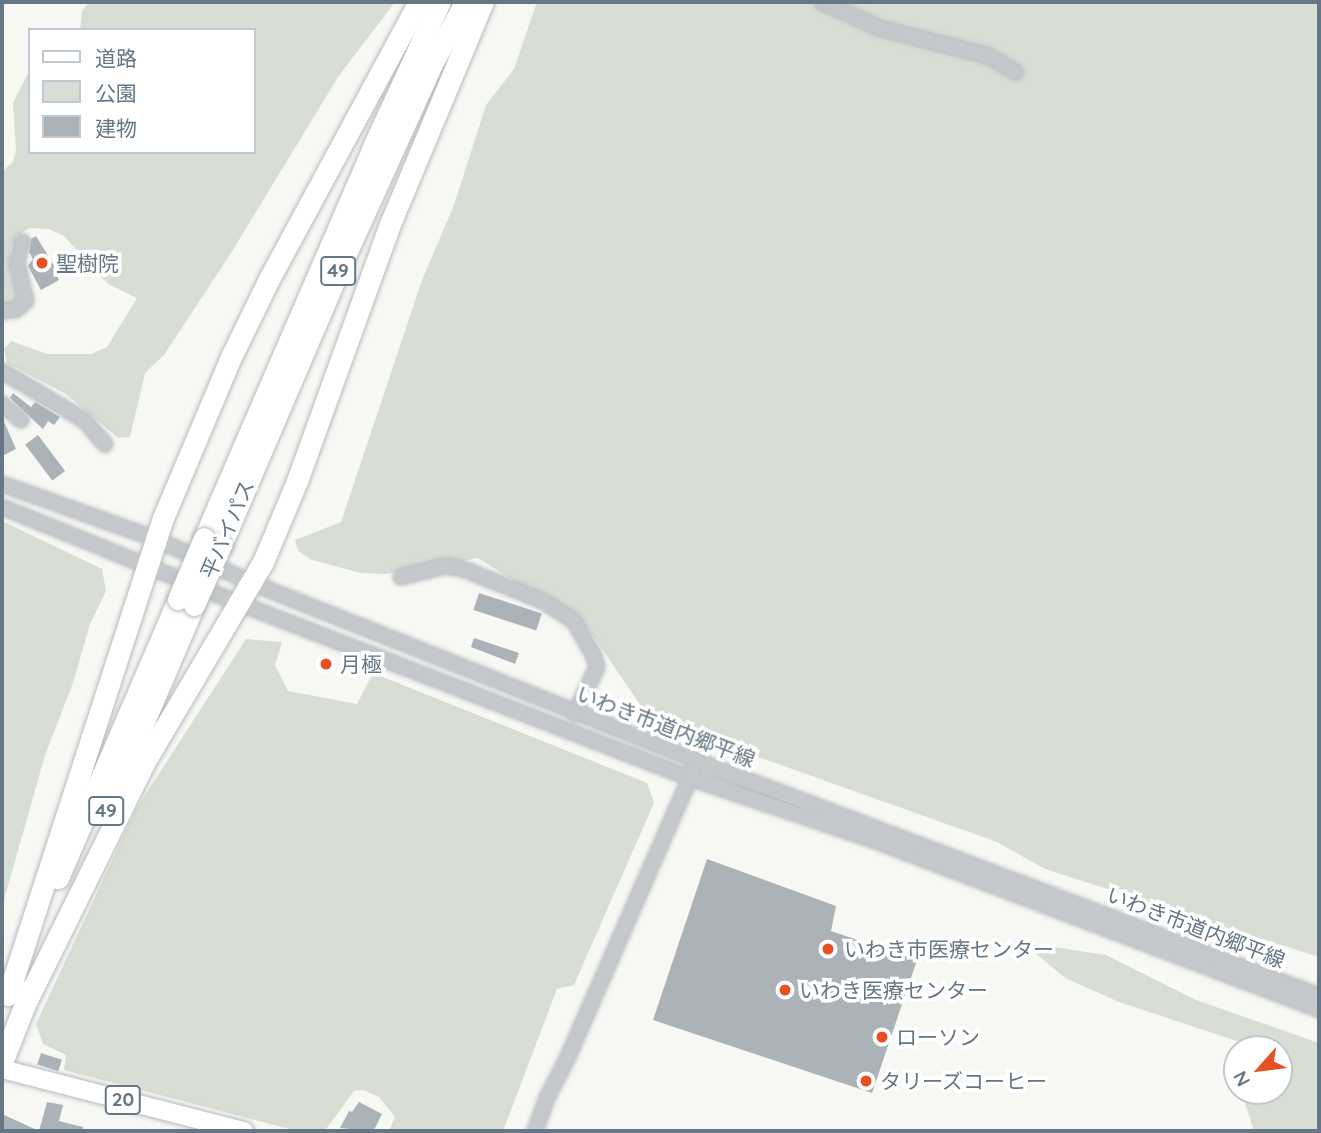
<!DOCTYPE html>
<meta charset="utf-8">
<style>
body{margin:0}
#map{position:relative;width:1321px;height:1133px;overflow:hidden;background:#f7f7f3;font-family:Quicksand,"Noto Sans JP",sans-serif}
div>[style]{position:absolute}
.green>*{inset:0;background:#d8ded4}
.building>*{inset:0;background:#abb3b9;transform-origin:0 0}
.roads{filter:drop-shadow(0 0 2px #b7bbbf) drop-shadow(0 0 2px #b7bbbf)}
.minor>*{height:14px;margin:-7px;padding:0 7px;transform-origin:7px;border-radius:7px;background:#c4c8cb}
.major>*{height:18px;margin:-9px;padding:0 9px;transform-origin:9px;border-radius:9px;background:#fff}
.highway>*{height:21px;margin:-10.5px;padding:0 10.5px;transform-origin:10.5px;border-radius:10.5px;background:#fff}
.bridges{filter:drop-shadow(0 0 2px #b7babd) drop-shadow(0 0 2px #b7babd)}
.highway-bridge>*{height:21px;margin:-10.5px;padding:0 10.5px;transform-origin:10.5px;border-radius:10.5px;background:#fff}
.dots>*{width:19px;height:19px;translate:-50% -50%;box-sizing:border-box;border:4px solid #fff;border-radius:50%}
span{translate:-50% -50%;white-space:nowrap;text-align:center;line-height:1.15;-webkit-text-stroke:7px #fff;paint-order:stroke}
.shield-label span{padding:2px 5px;background:#fff;border:2px solid;border-radius:5px;-webkit-text-stroke-width:0}
.shield-label{font-size:19px;color:#657785;font-weight:700}
.poi-label{font-size:21px;color:#657785}
.left{translate:0 -50%;text-align:left}
.street-label{font-size:21px;color:#657785}
.frame{position:absolute;inset:0;border:4px solid #657785;pointer-events:none}
.legend{position:absolute;left:28px;top:28px;width:228px;height:126px;box-sizing:border-box;background:#fff;border:2px solid #c1c9ce;margin:0;padding:9px 12px;list-style:none;font-size:21px;color:#657785}
.legend li{display:flex;align-items:center;gap:14px;height:35px}
.legend b{width:35px;border:2px solid #c1c9ce}
.north{position:absolute;left:1223px;top:1035px;width:70px;height:70px;box-sizing:border-box;background:#fff;border:2px solid #c1c9ce;border-radius:50%;rotate:242deg;font-size:19px;font-weight:700;line-height:28px;text-align:center;color:#657785}
.north::after{content:'';display:block;margin:auto;width:24px;height:32px;background:#e75023;clip-path:polygon(50% 0,100% 100%,50% 72%,0 100%)}
</style>
<div id="map">
<div class="green">
<div style="clip-path:polygon(89px 2px,395px 2px,338px 77px,231px 253px,164px 355px,145px 373px,130px 437px,118px 438px,66px 394px,7px 363px,4px 349px,11px 341px,47px 354px,91px 354px,107px 347px,137px 298px,108px 284px,64px 236px,49px 229px,30px 228px,17px 235px,10px 249px,10px 265px,17px 295px,16px 302px,10px 306px,4px 305px,2px 294px,2px 172px,13px 162px,16px 151px,13px 103px,30px 69px,30px 152px,254px 152px,254px 30px,80px 30px,82px 11px)"></div>
<div style="clip-path:polygon(537px 2px,1319px 2px,1319px 957px,1045px 869px,997px 842px,649px 718px,588px 628px,478px 558px,386px 574px,361px 573px,312px 560px,298px 551px,295px 540px,341px 522px,422px 280px,454px 205px,486px 105px,514px 69px)"></div>
<div style="clip-path:polygon(2px 521px,102px 569px,106px 591px,90px 624px,73px 683px,45px 755px,2px 907px)"></div>
<div style="clip-path:polygon(246px 639px,282px 642px,275px 665px,288px 691px,357px 704px,373px 673px,647px 783px,654px 803px,574px 985px,557px 989px,503px 1131px,389px 1131px,395px 1117px,379px 1097px,363px 1090px,354px 1091px,326px 1129px,297px 1131px,64px 1070px,66px 1055px,43px 1044px,36px 1024px,136px 809px)"></div>
<div style="clip-path:polygon(1022px 942px,1106px 955px,1196px 1000px,1319px 1043px,1319px 1131px,1254px 1131px,1245px 1103px,1249px 1091px,1279px 1091px,1279px 1049px,1261px 1049px,1119px 1002px,1065px 978px)"></div>
</div>
<div class="building">
<div style="clip-path:polygon(36px 236px,53px 264px,56px 262px,61px 272px,56px 274px,59px 280px,41px 290px,28px 266px,33px 259px,29px 252px,31px 239px)"></div>
<div style="clip-path:polygon(13px 393px,31px 407px,35px 402px,60px 417px,54px 425px,48px 421px,43px 429px,10px 398px)"></div>
<div style="clip-path:polygon(2px 417px,16px 449px,2px 456px)"></div>
<div style="left:38px;top:435px;width:45px;height:16px;rotate:53deg"></div>
<div style="left:479px;top:593px;width:66px;height:18px;rotate:18deg"></div>
<div style="clip-path:polygon(474px 638px,519px 653px,515px 664px,471px 647px)"></div>
<div style="clip-path:polygon(707px 859px,836px 906px,831px 931px,917px 960px,872px 1093px,653px 1020px)"></div>
<div style="left:41px;top:1053px;width:22px;height:12px;rotate:18deg"></div>
<div style="clip-path:polygon(47px 1102px,63px 1105px,59px 1121px,83px 1127px,83px 1131px,2px 1131px,2px 1114px,39px 1131px)"></div>
<div style="clip-path:polygon(359px 1102px,382px 1114px,375px 1128px,372px 1131px,340px 1128px,349px 1111px,352px 1112px)"></div>
</div>
<div class="roads">
<div class="minor">
<div style="left:822px;top:2px;width:63px;rotate:24.5deg"></div>
<div style="left:879px;top:28px;width:114px;rotate:14.3deg"></div>
<div style="left:989px;top:56px;width:31px;rotate:31deg"></div>
<div style="left:2px;top:311px;width:13px;rotate:-4deg"></div>
<div style="left:15px;top:310px;width:14px;rotate:-39deg"></div>
<div style="left:26px;top:301px;width:40px;rotate:-103deg"></div>
<div style="left:17px;top:262px;width:21px;rotate:-76deg"></div>
<div style="left:2px;top:371px;width:96px;rotate:30.9deg"></div>
<div style="left:84px;top:420px;width:32px;rotate:49deg"></div>
<div style="left:2px;top:404px;width:25px;rotate:40deg"></div>
<div style="left:2px;top:484px;width:164px;rotate:19.7deg"></div>
<div style="left:156px;top:539px;width:106px;rotate:24.6deg"></div>
<div style="left:252px;top:583px;width:505px;rotate:21.74deg"></div>
<div style="left:721px;top:770px;width:639px;rotate:20.7deg"></div>
<div style="left:2px;top:507px;width:258px;rotate:22.1deg"></div>
<div style="left:241px;top:604px;width:482px;rotate:21.2deg"></div>
<div style="left:690px;top:778px;width:193px;rotate:18.7deg"></div>
<div style="left:873px;top:840px;width:477px;rotate:20.8deg"></div>
<div style="left:401px;top:577px;width:45px;rotate:-14deg"></div>
<div style="left:445px;top:566px;width:18px;rotate:9deg"></div>
<div style="left:463px;top:569px;width:86px;rotate:21.8deg"></div>
<div style="left:543px;top:601px;width:37px;rotate:33deg"></div>
<div style="left:574px;top:621px;width:40px;rotate:60.3deg"></div>
<div style="left:594px;top:656px;width:11px;rotate:75deg"></div>
<div style="left:597px;top:667px;width:52px;rotate:115.1deg"></div>
<div style="left:535px;top:1131px;width:33px;rotate:-70deg"></div>
<div style="left:546px;top:1100px;width:48px;rotate:-62.9deg"></div>
<div style="left:568px;top:1057px;width:312px;rotate:-66.4deg"></div>
</div>
<div class="major">
<div style="left:2px;top:1069px;width:250px;rotate:14.4deg"></div>
</div>
<div class="highway">
<div style="left:204px;top:538px;width:424px;rotate:-66.6deg"></div>
<div style="left:372px;top:149px;width:162px;rotate:-65.2deg"></div>
<div style="left:221px;top:545px;width:314px;rotate:-66.8deg"></div>
<div style="left:345px;top:256px;width:209px;rotate:-65.6deg"></div>
<div style="left:431px;top:66px;width:72px;rotate:-62deg"></div>
<div style="left:107px;top:808px;width:221px;rotate:-66.8deg"></div>
<div style="left:58px;top:878px;width:304px;rotate:-66.7deg"></div>
<div style="left:8px;top:995px;width:502px;rotate:-72deg"></div>
<div style="left:163px;top:518px;width:177px;rotate:-67.1deg"></div>
<div style="left:232px;top:355px;width:85px;rotate:-64deg"></div>
<div style="left:269px;top:279px;width:315px;rotate:-61.6deg"></div>
<div style="left:27px;top:1000px;width:264px;rotate:-63.7deg"></div>
<div style="left:144px;top:763px;width:234px;rotate:-59.4deg"></div>
<div style="left:263px;top:562px;width:88px;rotate:-67.2deg"></div>
<div style="left:297px;top:481px;width:273px;rotate:-70.1deg"></div>
<div style="left:390px;top:224px;width:241px;rotate:-67.3deg"></div>
<div style="left:2px;top:1062px;width:79px;rotate:-68.3deg"></div>
</div>
</div>
<div class="bridges">
<div class="highway-bridge">
<div style="left:178px;top:599px;width:66px;rotate:-66.9deg"></div>
<div style="left:194px;top:605px;width:66px;rotate:-65.8deg"></div>
</div>
</div>
<div class="dots">
<div style="left:42px;top:263px;background:#e75023"></div>
<div style="left:326px;top:664px;background:#e75023"></div>
<div style="left:828px;top:949px;background:#e75023"></div>
<div style="left:785px;top:990px;background:#e75023"></div>
<div style="left:882px;top:1037px;background:#e75023"></div>
<div style="left:866px;top:1081px;background:#e75023"></div>
</div>
<div class="shield-label">
<span style="left:338px;top:271px">49</span>
<span style="left:106px;top:811px">49</span>
<span style="left:123px;top:1100px">20</span>
</div>
<div class="poi-label">
<span class="left" style="left:56px;top:263px">聖樹院</span>
<span class="left" style="left:340px;top:664px">月極</span>
<span class="left" style="left:844px;top:949px">いわき市医療センター</span>
<span class="left" style="left:799px;top:990px">いわき医療センター</span>
<span class="left" style="left:896px;top:1037px">ローソン</span>
<span class="left" style="left:880px;top:1081px">タリーズコーヒー</span>
</div>
<div class="street-label">
<span style="left:227px;top:529px;rotate:-67deg">平バイパス</span>
<span style="left:666px;top:726px;rotate:21deg">いわき市道内郷平線</span>
<span style="left:1196px;top:927px;rotate:21deg">いわき市道内郷平線</span>
</div>
<div class="frame"></div>
<ul class="legend">
<li><b style="height:9px;background:#fff"></b>道路</li>
<li><b style="height:19px;background:#d8ded4"></b>公園</li>
<li><b style="height:19px;background:#abb3b9"></b>建物</li>
</ul>
<div class="north">N</div>
</div>
